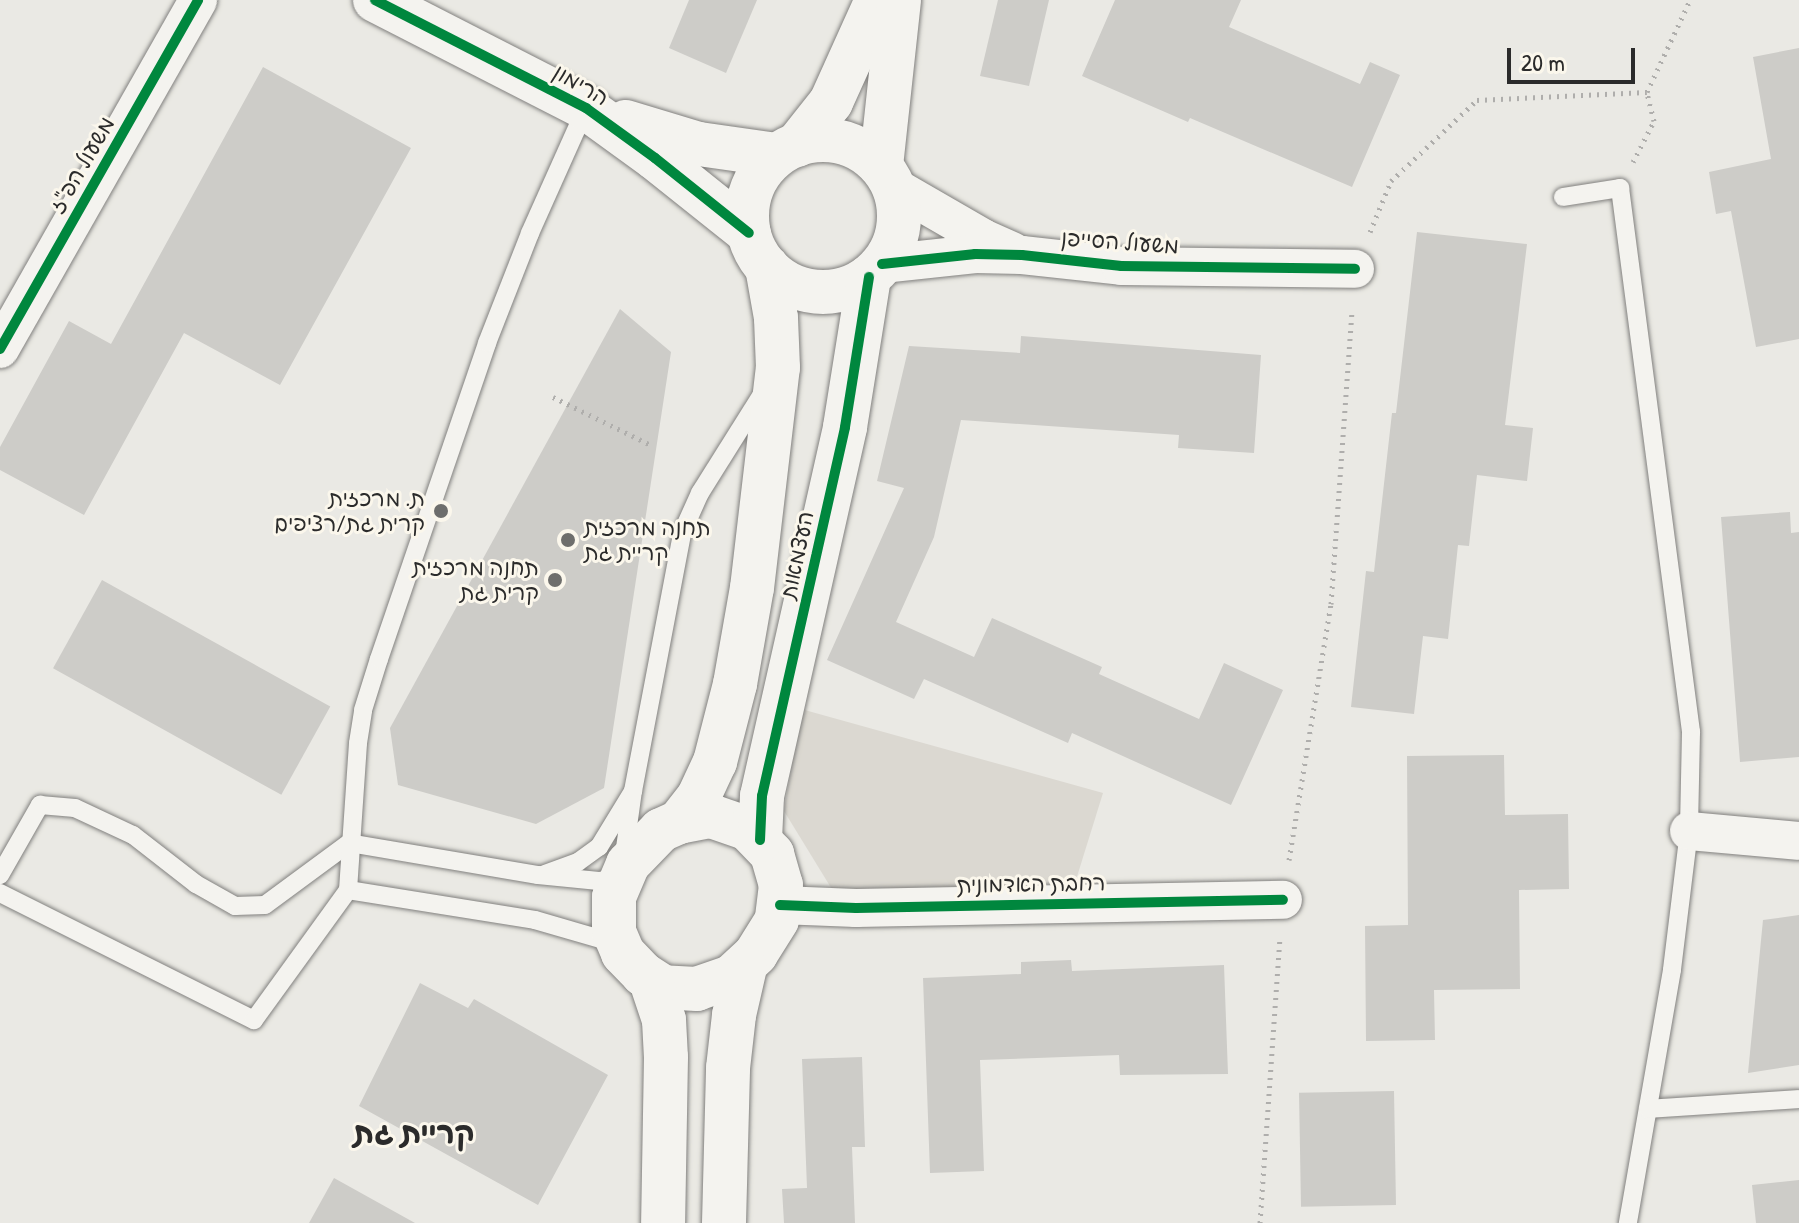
<!DOCTYPE html>
<meta charset="utf-8">
<style>
body{margin:0}
#map{position:relative;width:1799px;height:1223px;overflow:hidden;background:#eae9e4;font-family:"Patrick Hand","Playpen Sans Hebrew",sans-serif}
div>[style]{position:absolute}
.green>*{inset:0;background:#dbd8d1}
.building>*{inset:0;background:#cdccc8;transform-origin:0 0}
.path>*{height:5px;margin-top:-2.5px;transform-origin:0;background:repeating-linear-gradient(90deg,#afaeac 0 2px,transparent 0 8px)}
.roads{filter:drop-shadow(0 0 2px #81807e) drop-shadow(0 0 2px #81807e)}
.lane>*{height:18px;margin:-9px;padding:0 9px;transform-origin:9px;border-radius:9px;background:#f4f3ef}
.street>*{height:38px;margin:-19px;padding:0 19px;transform-origin:19px;border-radius:19px;background:#f4f3ef}
.secondary>*{height:44px;margin:-22px;padding:0 22px;transform-origin:22px;border-radius:22px;background:#f4f3ef}
.secondary>.ring{margin:-22px;padding:0;box-sizing:content-box;background:none;border:44px solid #f4f3ef;border-radius:50%}
.cycleway>*{height:10px;margin:-5px;padding:0 5px;transform-origin:5px;border-radius:5px;background:#00873e}
.dots>*{width:22px;height:22px;translate:-50% -50%;box-sizing:border-box;border:4px solid #fbf7ec;border-radius:50%}
span{translate:-50% -50%;white-space:nowrap;text-align:center;line-height:1.15;-webkit-text-stroke:6px #fbf7ec;paint-order:stroke}
.street-label{font-size:22px;color:#2b2b2b}
.poi-label{font-size:22px;color:#2b2b2b}
.right{translate:-100% -50%;text-align:right}
.left{translate:0 -50%;text-align:left}
.district-label{font-size:30px;color:#2b2b2b;font-weight:700}
.scale{position:absolute;left:1507px;top:48px;width:128px;height:36px;box-sizing:border-box;border:4px solid #2b2b2b;border-top:0;padding-left:10px;font-size:24px;line-height:28px;white-space:nowrap;color:#2b2b2b;-webkit-text-stroke:6px #fbf7ec;paint-order:stroke}
</style>
<div id="map">
<div class="green">
<div style="clip-path:polygon(801px 709px,1103px 793px,1075px 883px,833px 891px,784px 811px)"></div>
</div>
<div class="building">
<div style="clip-path:polygon(689px 0,757px 0,726px 73px,669px 48px)"></div>
<div style="clip-path:polygon(998px 0,1049px 0,1029px 86px,980px 76px)"></div>
<div style="clip-path:polygon(1115px 0,1241px 0,1229px 27px,1360px 84px,1370px 62px,1400px 75px,1352px 187px,1190px 118px,1188px 122px,1082px 76px)"></div>
<div style="clip-path:polygon(1799px 48px,1799px 339px,1756px 347px,1731px 211px,1716px 214px,1709px 172px,1771px 159px,1753px 57px)"></div>
<div style="clip-path:polygon(263px 67px,411px 148px,280px 385px,184px 333px,84px 515px,0 470px,0 447px,69px 321px,111px 344px)"></div>
<div style="clip-path:polygon(1417px 232px,1527px 244px,1505px 425px,1533px 428px,1527px 481px,1477px 475px,1469px 546px,1458px 545px,1448px 639px,1423px 636px,1414px 714px,1351px 707px,1366px 571px,1374px 572px,1392px 413px,1396px 413px)"></div>
<div style="clip-path:polygon(620px 309px,671px 352px,604px 788px,536px 824px,398px 785px,390px 728px)"></div>
<div style="clip-path:polygon(1021px 336px,1261px 355px,1254px 453px,1178px 448px,1179px 435px,961px 420px,934px 537px,896px 622px,974px 657px,992px 618px,1102px 667px,1099px 674px,1199px 719px,1224px 663px,1283px 690px,1231px 805px,1072px 733px,1068px 743px,924px 679px,914px 699px,827px 660px,904px 488px,877px 481px,909px 346px,1020px 353px)"></div>
<div style="clip-path:polygon(1790px 512px,1791px 533px,1799px 532px,1799px 757px,1740px 762px,1721px 517px)"></div>
<div style="left:102px;top:580px;width:261px;height:101px;rotate:29deg"></div>
<div style="clip-path:polygon(1504px 755px,1505px 815px,1568px 814px,1569px 889px,1519px 890px,1520px 989px,1434px 990px,1435px 1040px,1366px 1041px,1365px 926px,1408px 925px,1407px 756px)"></div>
<div style="clip-path:polygon(1799px 915px,1799px 1065px,1748px 1073px,1763px 920px)"></div>
<div style="clip-path:polygon(1071px 960px,1072px 971px,1224px 965px,1228px 1074px,1120px 1075px,1119px 1055px,980px 1060px,984px 1171px,930px 1173px,923px 978px,1021px 974px,1021px 962px)"></div>
<div style="clip-path:polygon(420px 983px,468px 1008px,474px 999px,608px 1075px,538px 1205px,359px 1106px)"></div>
<div style="clip-path:polygon(862px 1057px,865px 1147px,852px 1147px,855px 1223px,784px 1223px,782px 1189px,807px 1188px,802px 1059px)"></div>
<div style="left:1394px;top:1091px;width:114px;height:95px;rotate:89deg"></div>
<div style="clip-path:polygon(334px 1178px,415px 1223px,309px 1223px)"></div>
<div style="clip-path:polygon(1799px 1180px,1799px 1223px,1756px 1223px,1752px 1185px)"></div>
</div>
<div class="path">
<div style="left:1633px;top:162px;width:46px;rotate:-62.9deg"></div>
<div style="left:1654px;top:121px;width:30px;rotate:-104deg"></div>
<div style="left:1647px;top:92px;width:102px;rotate:-64.9deg"></div>
<div style="left:1370px;top:232px;width:55px;rotate:-67.6deg"></div>
<div style="left:1391px;top:181px;width:118px;rotate:-43.3deg"></div>
<div style="left:1477px;top:100px;width:170px;rotate:-2.7deg"></div>
<div style="left:553px;top:397px;width:109px;rotate:26.1deg"></div>
<div style="left:1289px;top:860px;width:259px;rotate:-80.7deg"></div>
<div style="left:1331px;top:604px;width:294px;rotate:-85.9deg"></div>
<div style="left:1260px;top:1223px;width:286px;rotate:-86deg"></div>
</div>
<div class="roads">
<div class="lane">
<div style="left:1563px;top:197px;width:58px;rotate:-9deg"></div>
<div style="left:1620px;top:188px;width:549px;rotate:82.56deg"></div>
<div style="left:1691px;top:732px;width:99px;rotate:91.2deg"></div>
<div style="left:1689px;top:831px;width:140px;rotate:97deg"></div>
<div style="left:1672px;top:970px;width:257px;rotate:99.9deg"></div>
<div style="left:545px;top:874px;width:35px;rotate:-20deg"></div>
<div style="left:578px;top:862px;width:26px;rotate:-36deg"></div>
<div style="left:599px;top:847px;width:66px;rotate:-58.7deg"></div>
<div style="left:633px;top:791px;width:263px;rotate:-79.2deg"></div>
<div style="left:682px;top:533px;width:44px;rotate:-65.8deg"></div>
<div style="left:700px;top:493px;width:120px;rotate:-57.9deg"></div>
<div style="left:0;top:875px;width:81px;rotate:-60.3deg"></div>
<div style="left:40px;top:805px;width:35px;rotate:5deg"></div>
<div style="left:75px;top:808px;width:64px;rotate:25deg"></div>
<div style="left:133px;top:835px;width:80px;rotate:37.9deg"></div>
<div style="left:196px;top:884px;width:45px;rotate:29.4deg"></div>
<div style="left:235px;top:906px;width:30px;rotate:-2deg"></div>
<div style="left:265px;top:905px;width:104px;rotate:-36.4deg"></div>
<div style="left:349px;top:843px;width:192px;rotate:9.6deg"></div>
<div style="left:538px;top:875px;width:61px;rotate:5.6deg"></div>
<div style="left:599px;top:881px;width:22px;rotate:-10deg"></div>
<div style="left:621px;top:877px;width:87px;rotate:-82.1deg"></div>
<div style="left:348px;top:890px;width:147px;rotate:-86.1deg"></div>
<div style="left:358px;top:743px;width:33px;rotate:-81deg"></div>
<div style="left:363px;top:710px;width:53px;rotate:-72.6deg"></div>
<div style="left:379px;top:659px;width:334px;rotate:-71.1deg"></div>
<div style="left:487px;top:343px;width:118px;rotate:-68.6deg"></div>
<div style="left:530px;top:233px;width:137px;rotate:-65.9deg"></div>
<div style="left:0;top:893px;width:284px;rotate:26.6deg"></div>
<div style="left:254px;top:1020px;width:160px;rotate:-54.1deg"></div>
<div style="left:348px;top:890px;width:189px;rotate:9.1deg"></div>
<div style="left:535px;top:920px;width:82px;rotate:16.2deg"></div>
<div style="left:1648px;top:1109px;width:151px;rotate:-3.8deg"></div>
</div>
<div class="street">
<div style="left:893px;top:186px;width:104px;rotate:30deg"></div>
<div style="left:983px;top:238px;width:32px;rotate:24deg"></div>
<div style="left:882px;top:264px;width:94px;rotate:-6.1deg"></div>
<div style="left:975px;top:254px;width:47px;rotate:1.2deg"></div>
<div style="left:1022px;top:255px;width:100px;rotate:6.3deg"></div>
<div style="left:1121px;top:266px;width:234px;rotate:0.7deg"></div>
<div style="left:0;top:349px;width:401px;rotate:-60.4deg"></div>
<div style="left:1689px;top:831px;width:110px;rotate:5.2deg"></div>
<div style="left:780px;top:905px;width:76px;rotate:2.3deg"></div>
<div style="left:856px;top:908px;width:427px;rotate:-1.1deg"></div>
</div>
<div class="secondary">
<div style="left:375px;top:0;width:237px;rotate:27.1deg"></div>
<div style="left:586px;top:108px;width:85px;rotate:35.9deg"></div>
<div style="left:655px;top:158px;width:120px;rotate:38.6deg"></div>
<div style="left:626px;top:122px;width:76px;rotate:16.8deg"></div>
<div style="left:699px;top:144px;width:78px;rotate:8.1deg"></div>
<div class="ring" style="left:747px;top:140px;width:108px;height:108px"></div>
<div style="left:797px;top:145px;width:55px;rotate:-51.7deg"></div>
<div style="left:831px;top:102px;width:112px;rotate:-65.7deg"></div>
<div style="left:881px;top:166px;width:167px;rotate:-83.8deg"></div>
<div style="left:711px;top:816px;width:39px;rotate:19deg"></div>
<div style="left:748px;top:829px;width:35px;rotate:46deg"></div>
<div style="left:772px;top:854px;width:32px;rotate:74deg"></div>
<div style="left:781px;top:885px;width:35px;rotate:97deg"></div>
<div style="left:777px;top:920px;width:40px;rotate:122deg"></div>
<div style="left:756px;top:954px;width:34px;rotate:137deg"></div>
<div style="left:731px;top:977px;width:36px;rotate:161deg"></div>
<div style="left:697px;top:989px;width:34px;rotate:-177deg"></div>
<div style="left:663px;top:987px;width:24px;rotate:-147deg"></div>
<div style="left:643px;top:974px;width:29px;rotate:-134deg"></div>
<div style="left:623px;top:953px;width:23px;rotate:-113deg"></div>
<div style="left:614px;top:932px;width:35px;rotate:-90deg"></div>
<div style="left:614px;top:897px;width:36px;rotate:-67deg"></div>
<div style="left:628px;top:864px;width:47px;rotate:-45.9deg"></div>
<div style="left:661px;top:830px;width:20px;rotate:-24deg"></div>
<div style="left:679px;top:822px;width:33px;rotate:-11deg"></div>
<div style="left:679px;top:822px;width:33px;rotate:-52deg"></div>
<div style="left:699px;top:796px;width:38px;rotate:-65deg"></div>
<div style="left:715px;top:762px;width:81px;rotate:-75.6deg"></div>
<div style="left:735px;top:684px;width:97px;rotate:-80deg"></div>
<div style="left:752px;top:588px;width:222px;rotate:-83.3deg"></div>
<div style="left:778px;top:368px;width:50px;rotate:-92.3deg"></div>
<div style="left:776px;top:318px;width:52px;rotate:-100deg"></div>
<div style="left:760px;top:840px;width:44px;rotate:-87.4deg"></div>
<div style="left:762px;top:796px;width:378px;rotate:-77.3deg"></div>
<div style="left:845px;top:427px;width:152px;rotate:-80.9deg"></div>
<div style="left:651px;top:981px;width:41px;rotate:71.6deg"></div>
<div style="left:664px;top:1020px;width:37px;rotate:87deg"></div>
<div style="left:666px;top:1057px;width:166px;rotate:91deg"></div>
<div style="left:724px;top:1223px;width:155px;rotate:-88.5deg"></div>
<div style="left:728px;top:1068px;width:53px;rotate:-83.5deg"></div>
<div style="left:734px;top:1015px;width:49px;rotate:-77.1deg"></div>
</div>
</div>
<div class="cycleway">
<div style="left:375px;top:0;width:237px;rotate:27.1deg"></div>
<div style="left:586px;top:108px;width:85px;rotate:35.9deg"></div>
<div style="left:655px;top:158px;width:120px;rotate:38.6deg"></div>
<div style="left:882px;top:264px;width:94px;rotate:-6.1deg"></div>
<div style="left:975px;top:254px;width:47px;rotate:1.2deg"></div>
<div style="left:1022px;top:255px;width:100px;rotate:6.3deg"></div>
<div style="left:1121px;top:266px;width:234px;rotate:0.7deg"></div>
<div style="left:0;top:349px;width:401px;rotate:-60.4deg"></div>
<div style="left:760px;top:840px;width:44px;rotate:-87.4deg"></div>
<div style="left:762px;top:796px;width:378px;rotate:-77.3deg"></div>
<div style="left:845px;top:427px;width:152px;rotate:-80.9deg"></div>
<div style="left:780px;top:905px;width:76px;rotate:2.3deg"></div>
<div style="left:856px;top:908px;width:427px;rotate:-1.1deg"></div>
</div>
<div class="dots">
<div style="left:441px;top:511px;background:#6e6e6c"></div>
<div style="left:568px;top:540px;background:#6e6e6c"></div>
<div style="left:555px;top:580px;background:#6e6e6c"></div>
</div>
<div class="street-label">
<span style="left:581px;top:85px;rotate:30deg">הרימון</span>
<span style="left:82px;top:165px;rotate:-60deg">משעול הפ"ז</span>
<span style="left:1120px;top:242px;rotate:4deg">משעול הסייפן</span>
<span style="left:797px;top:555px;rotate:-78deg">העצמאות</span>
<span style="left:1031px;top:884px;rotate:-1deg">רחבת האדמונית</span>
</div>
<div class="poi-label">
<span class="right" style="left:425px;top:511px">ת. מרכזית<br>קרית גת/רציפים</span>
<span class="left" style="left:584px;top:540px">תחנה מרכזית<br>קריית גת</span>
<span class="right" style="left:539px;top:580px">תחנה מרכזית<br>קרית גת</span>
</div>
<div class="district-label">
<span style="left:414px;top:1132px">קריית גת</span>
</div>
<div class="scale">20 m</div>
</div>
